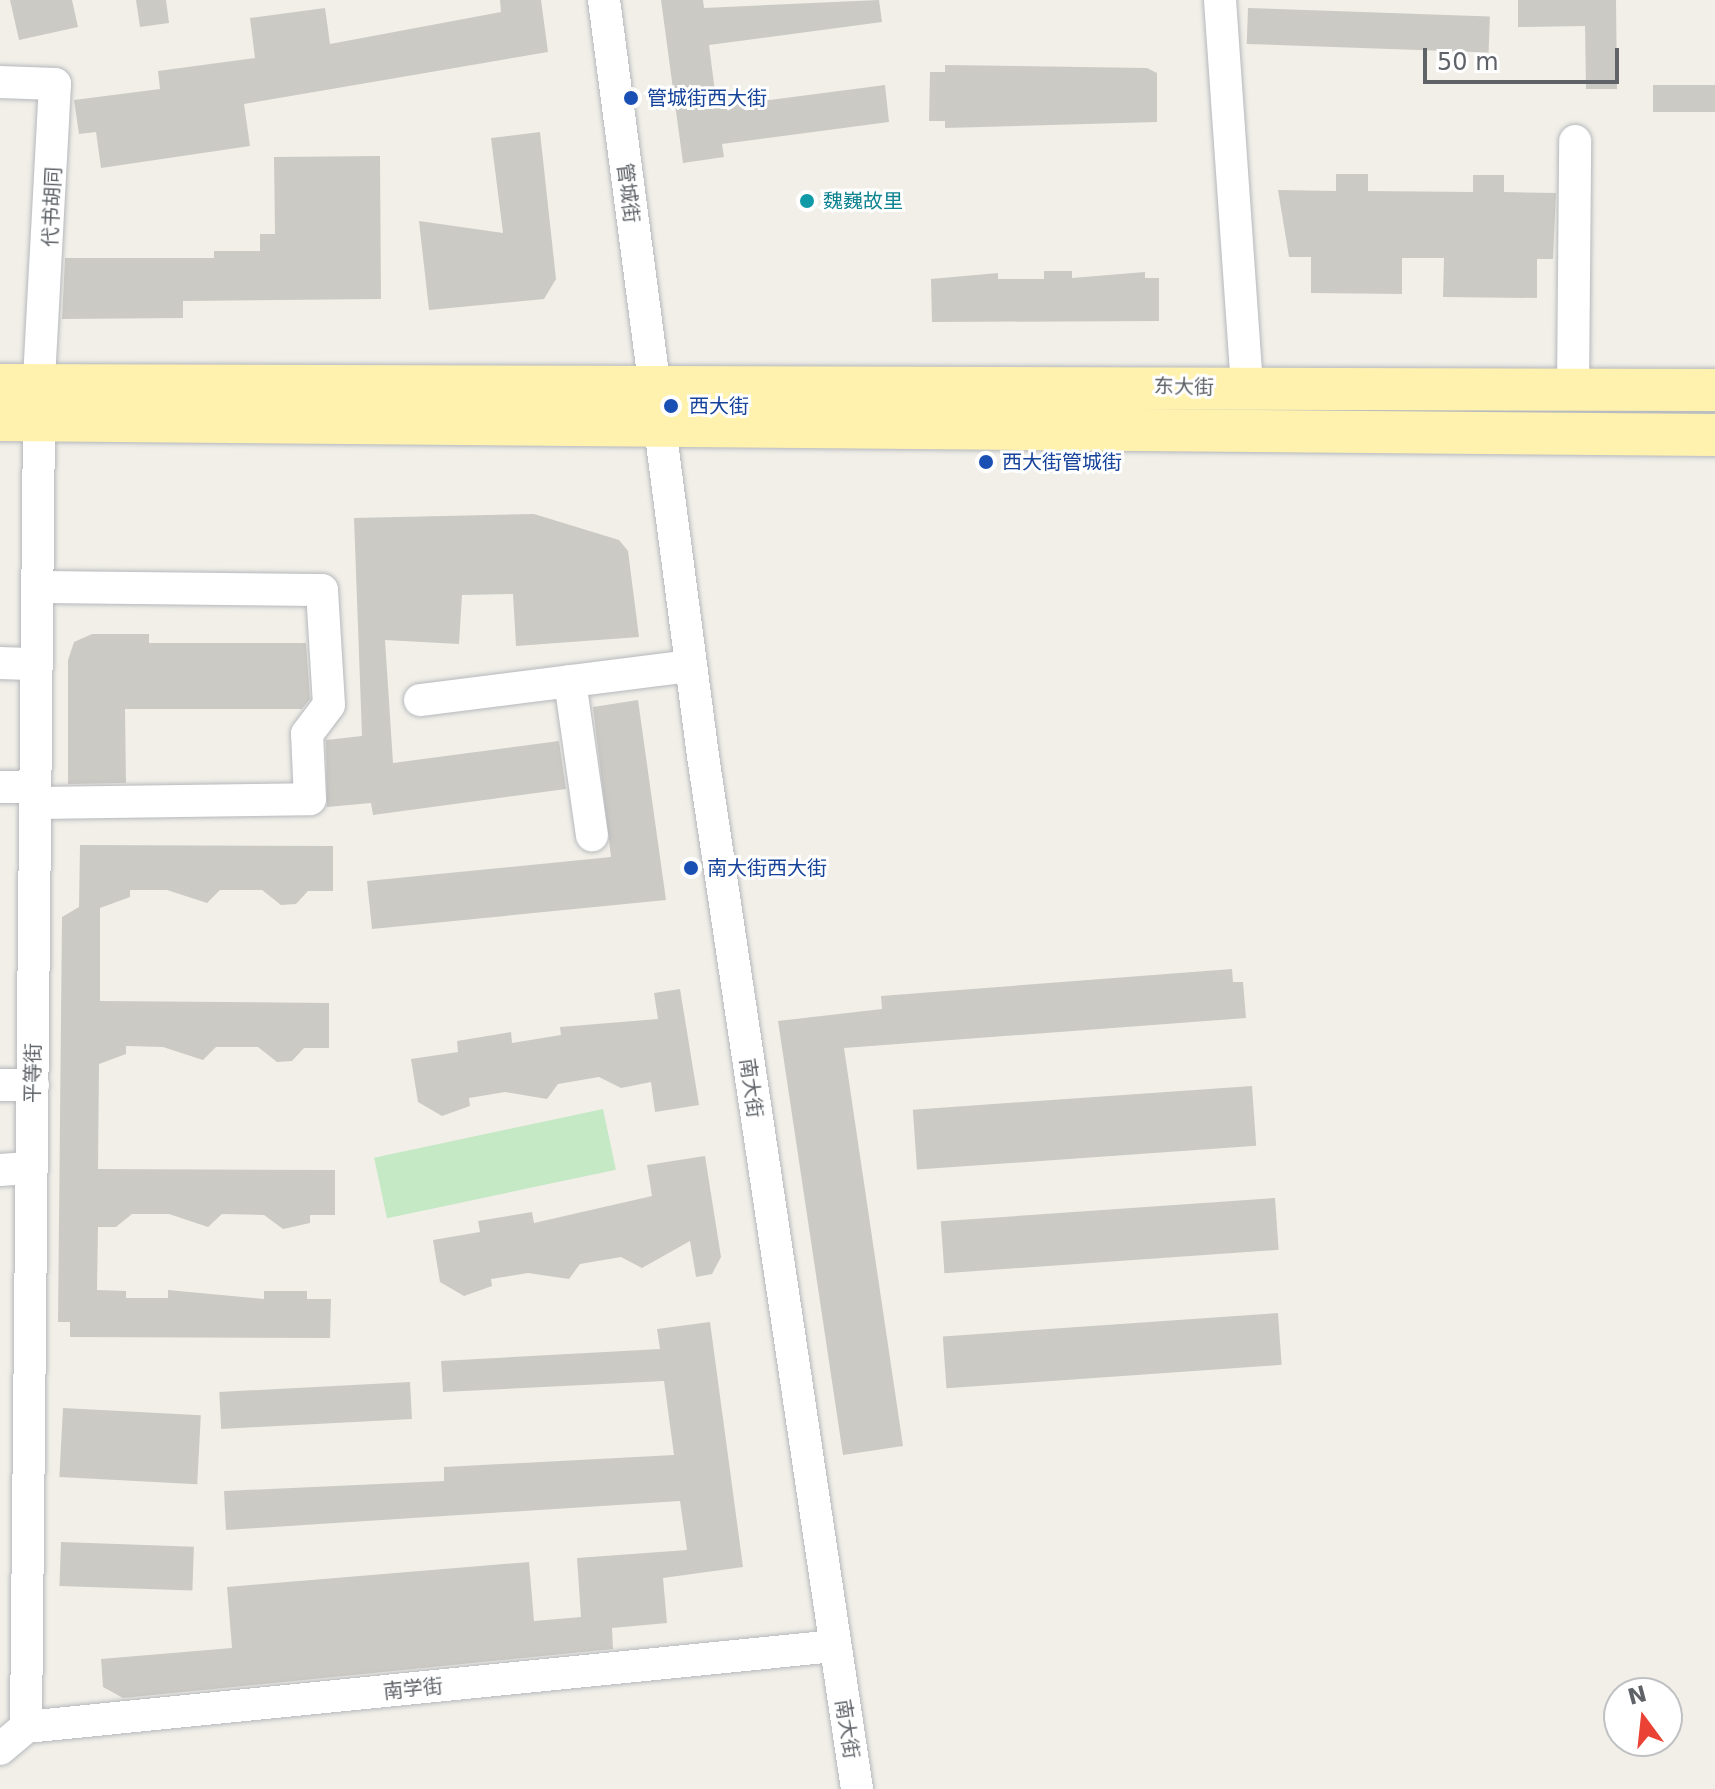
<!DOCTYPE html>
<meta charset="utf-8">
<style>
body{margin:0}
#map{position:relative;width:1715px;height:1789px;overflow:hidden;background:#f1efe8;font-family:"DejaVu Sans","Noto Sans SC",sans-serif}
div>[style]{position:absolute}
.green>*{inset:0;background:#c5e8c5;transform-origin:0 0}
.building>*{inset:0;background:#cccac5;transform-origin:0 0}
.roads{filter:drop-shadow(0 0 2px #b5b8bc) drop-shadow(0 0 2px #b5b8bc)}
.minor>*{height:32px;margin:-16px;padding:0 16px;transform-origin:16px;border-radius:16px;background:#fff}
.major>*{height:42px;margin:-21px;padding:0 21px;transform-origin:21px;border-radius:21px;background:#fff2af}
.dots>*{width:22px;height:22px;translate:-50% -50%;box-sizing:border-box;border:4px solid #fff;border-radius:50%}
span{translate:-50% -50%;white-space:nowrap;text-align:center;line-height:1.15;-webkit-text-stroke:6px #fff;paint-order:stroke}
.transit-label{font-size:20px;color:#164399}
.left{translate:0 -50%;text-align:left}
.street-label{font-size:20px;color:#5f6368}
.culture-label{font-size:20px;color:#0d838f}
.north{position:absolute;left:1603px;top:1677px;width:80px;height:80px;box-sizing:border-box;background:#fff;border:2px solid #bfc1c3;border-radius:50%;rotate:345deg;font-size:22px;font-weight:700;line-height:32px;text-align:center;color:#5f6368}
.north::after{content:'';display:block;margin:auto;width:28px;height:36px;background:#ea4335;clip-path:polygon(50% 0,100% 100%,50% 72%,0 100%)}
.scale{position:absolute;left:1423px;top:48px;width:196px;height:36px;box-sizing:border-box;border:4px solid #5f6368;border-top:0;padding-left:10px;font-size:24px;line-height:28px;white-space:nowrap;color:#5f6368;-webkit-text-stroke:6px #fff;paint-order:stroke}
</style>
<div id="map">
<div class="green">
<div style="left:603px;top:1109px;width:62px;height:234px;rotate:78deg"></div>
</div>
<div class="building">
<div style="clip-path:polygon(10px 0,72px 0,78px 27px,19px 40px)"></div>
<div style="clip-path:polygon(136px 0,166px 0,169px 23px,140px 27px)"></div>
<div style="clip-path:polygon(500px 0,541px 0,548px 52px,244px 104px,250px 146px,101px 168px,96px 132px,79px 134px,74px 100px,160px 89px,158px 71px,255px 58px,250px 18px,325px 8px,330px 44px,501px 12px)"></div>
<div style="clip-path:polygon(661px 0,703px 0,704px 8px,879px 0,882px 22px,709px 45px,717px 107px,885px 85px,889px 122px,722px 144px,724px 157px,683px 163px)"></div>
<div style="clip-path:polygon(1518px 0,1616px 0,1617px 89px,1586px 89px,1585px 26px,1518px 27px)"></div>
<div style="left:1248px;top:8px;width:242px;height:36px;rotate:2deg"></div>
<div style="clip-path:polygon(945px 65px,1147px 68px,1157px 73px,1157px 122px,945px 128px,945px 121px,929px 121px,930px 72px,945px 72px)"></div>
<div style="left:1715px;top:85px;width:27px;height:62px;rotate:90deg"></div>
<div style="clip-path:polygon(540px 132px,556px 279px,544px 299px,429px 310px,419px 221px,503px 233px,491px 138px)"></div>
<div style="clip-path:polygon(380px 156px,381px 299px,183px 301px,183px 318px,62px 319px,65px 258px,214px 258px,214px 251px,260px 251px,260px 234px,275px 234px,274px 157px)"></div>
<div style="clip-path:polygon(1336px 174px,1368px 174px,1368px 191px,1473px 192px,1473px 175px,1504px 175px,1504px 192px,1556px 193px,1553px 259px,1537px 259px,1537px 298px,1443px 297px,1444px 258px,1402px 258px,1402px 294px,1311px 293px,1311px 257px,1289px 257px,1278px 190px,1336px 191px)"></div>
<div style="clip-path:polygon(1044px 271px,1072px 271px,1072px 278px,1145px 272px,1145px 278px,1159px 278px,1159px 321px,932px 322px,931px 279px,998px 273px,998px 279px,1044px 279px)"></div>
<div style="clip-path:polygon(534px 514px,619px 540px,628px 551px,639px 637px,516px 646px,513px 594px,462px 595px,459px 644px,385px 640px,393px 763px,559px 741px,566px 789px,373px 815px,371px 803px,327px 807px,326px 740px,362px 736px,354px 518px)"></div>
<div style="clip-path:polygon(92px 634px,149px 634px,149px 643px,306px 643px,310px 699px,302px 709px,125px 709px,126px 783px,68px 784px,68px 660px,74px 642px)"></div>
<div style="clip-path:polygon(638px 700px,666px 900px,372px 929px,367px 881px,611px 857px,593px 707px)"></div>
<div style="clip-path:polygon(80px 845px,333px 846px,333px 891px,308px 891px,296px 904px,281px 905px,262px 890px,220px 890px,207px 903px,167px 890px,130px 890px,130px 897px,100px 908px,100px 1001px,329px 1003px,329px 1048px,304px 1048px,292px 1061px,277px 1062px,258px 1047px,216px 1047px,203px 1060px,163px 1047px,126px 1046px,126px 1054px,99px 1064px,98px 1169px,335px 1170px,335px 1215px,310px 1215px,310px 1223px,283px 1229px,264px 1215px,222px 1214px,208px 1227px,169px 1214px,132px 1214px,116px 1227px,98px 1227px,97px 1290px,126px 1291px,126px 1298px,168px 1298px,168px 1290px,264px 1299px,264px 1291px,307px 1291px,307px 1299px,331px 1299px,330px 1338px,70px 1337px,70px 1322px,58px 1322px,62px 917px,79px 907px)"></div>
<div style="clip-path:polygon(1232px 969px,1233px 982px,1243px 982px,1246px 1018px,844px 1048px,903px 1446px,843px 1455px,778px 1021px,882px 1009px,881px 996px)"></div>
<div style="clip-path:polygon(680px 989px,699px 1105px,655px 1112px,651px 1082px,621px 1088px,599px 1077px,558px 1084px,547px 1099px,505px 1092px,469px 1098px,470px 1106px,442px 1116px,418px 1102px,411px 1059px,458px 1052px,457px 1041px,511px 1032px,512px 1043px,561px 1035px,560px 1027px,658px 1019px,654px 993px)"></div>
<div style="left:1252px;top:1086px;width:60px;height:340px;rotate:86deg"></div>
<div style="clip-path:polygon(705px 1156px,721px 1257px,712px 1274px,696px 1277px,690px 1241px,642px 1268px,621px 1257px,580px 1264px,569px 1279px,528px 1273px,491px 1279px,492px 1286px,464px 1296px,440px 1282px,433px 1240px,480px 1232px,478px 1221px,532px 1212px,534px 1223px,652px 1196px,647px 1165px)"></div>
<div style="left:1275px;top:1198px;width:52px;height:335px;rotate:86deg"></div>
<div style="left:1278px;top:1313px;width:52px;height:336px;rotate:86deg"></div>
<div style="clip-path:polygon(710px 1322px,743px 1567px,663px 1578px,667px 1623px,612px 1628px,613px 1649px,123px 1698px,103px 1687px,101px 1659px,232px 1648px,227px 1587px,529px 1562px,534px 1621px,581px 1617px,577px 1558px,687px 1550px,680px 1501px,226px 1530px,224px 1491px,444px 1481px,444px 1467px,674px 1455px,664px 1381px,443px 1392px,441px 1361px,660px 1349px,657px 1329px)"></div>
<div style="left:410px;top:1382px;width:37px;height:191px;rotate:87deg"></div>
<div style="left:63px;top:1408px;width:138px;height:69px;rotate:3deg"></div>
<div style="left:61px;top:1542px;width:133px;height:44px;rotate:2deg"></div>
</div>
<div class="roads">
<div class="minor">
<div style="left:604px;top:0;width:762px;rotate:82.54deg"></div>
<div style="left:703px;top:756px;width:1044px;rotate:81.52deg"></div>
<div style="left:1220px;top:0;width:388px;rotate:86deg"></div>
<div style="left:0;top:82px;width:55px;rotate:2.1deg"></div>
<div style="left:55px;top:84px;width:300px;rotate:93.1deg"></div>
<div style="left:1573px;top:391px;width:250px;rotate:-89.5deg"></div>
<div style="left:0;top:663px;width:37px;rotate:2deg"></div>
<div style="left:570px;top:681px;width:156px;rotate:81.9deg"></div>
<div style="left:420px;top:700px;width:273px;rotate:-7.2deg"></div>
<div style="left:0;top:787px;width:35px"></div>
<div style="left:35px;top:803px;width:275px;rotate:-0.8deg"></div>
<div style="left:310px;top:799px;width:65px;rotate:-92.6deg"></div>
<div style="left:307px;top:734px;width:36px;rotate:-53deg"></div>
<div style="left:329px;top:705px;width:115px;rotate:-93.5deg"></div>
<div style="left:322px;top:590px;width:285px;rotate:-179.4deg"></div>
<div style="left:0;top:1085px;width:33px"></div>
<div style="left:0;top:1170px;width:32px;rotate:-4deg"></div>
<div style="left:26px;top:1727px;width:1307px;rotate:-89.43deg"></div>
<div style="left:0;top:1749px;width:34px;rotate:-40deg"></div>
<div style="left:26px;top:1727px;width:812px;rotate:-5.72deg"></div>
</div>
<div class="major">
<div style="left:0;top:385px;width:1715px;rotate:0.17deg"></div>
<div style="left:0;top:420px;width:1715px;rotate:0.5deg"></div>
</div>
</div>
<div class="dots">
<div style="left:631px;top:98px;background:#1a4fb4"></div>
<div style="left:807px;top:201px;background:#0f9aa8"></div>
<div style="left:671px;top:406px;background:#1a4fb4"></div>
<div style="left:986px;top:462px;background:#1a4fb4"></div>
<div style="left:691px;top:868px;background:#1a4fb4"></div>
</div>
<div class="transit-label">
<span class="left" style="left:647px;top:98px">管城街西大街</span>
<span class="left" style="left:689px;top:406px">西大街</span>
<span class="left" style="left:1002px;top:462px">西大街管城街</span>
<span class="left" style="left:707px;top:868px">南大街西大街</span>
</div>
<div class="street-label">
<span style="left:628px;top:193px;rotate:83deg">管城街</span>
<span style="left:52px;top:207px;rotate:-87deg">代书胡同</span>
<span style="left:1184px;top:387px;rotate:1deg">东大街</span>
<span style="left:33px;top:1073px;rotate:-89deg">平等街</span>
<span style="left:751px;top:1088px;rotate:82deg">南大街</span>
<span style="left:413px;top:1689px;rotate:-6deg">南学街</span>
<span style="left:847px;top:1729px;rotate:81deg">南大街</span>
</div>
<div class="culture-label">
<span class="left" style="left:823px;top:201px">魏巍故里</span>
</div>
<div class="north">N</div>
<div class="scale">50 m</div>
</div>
